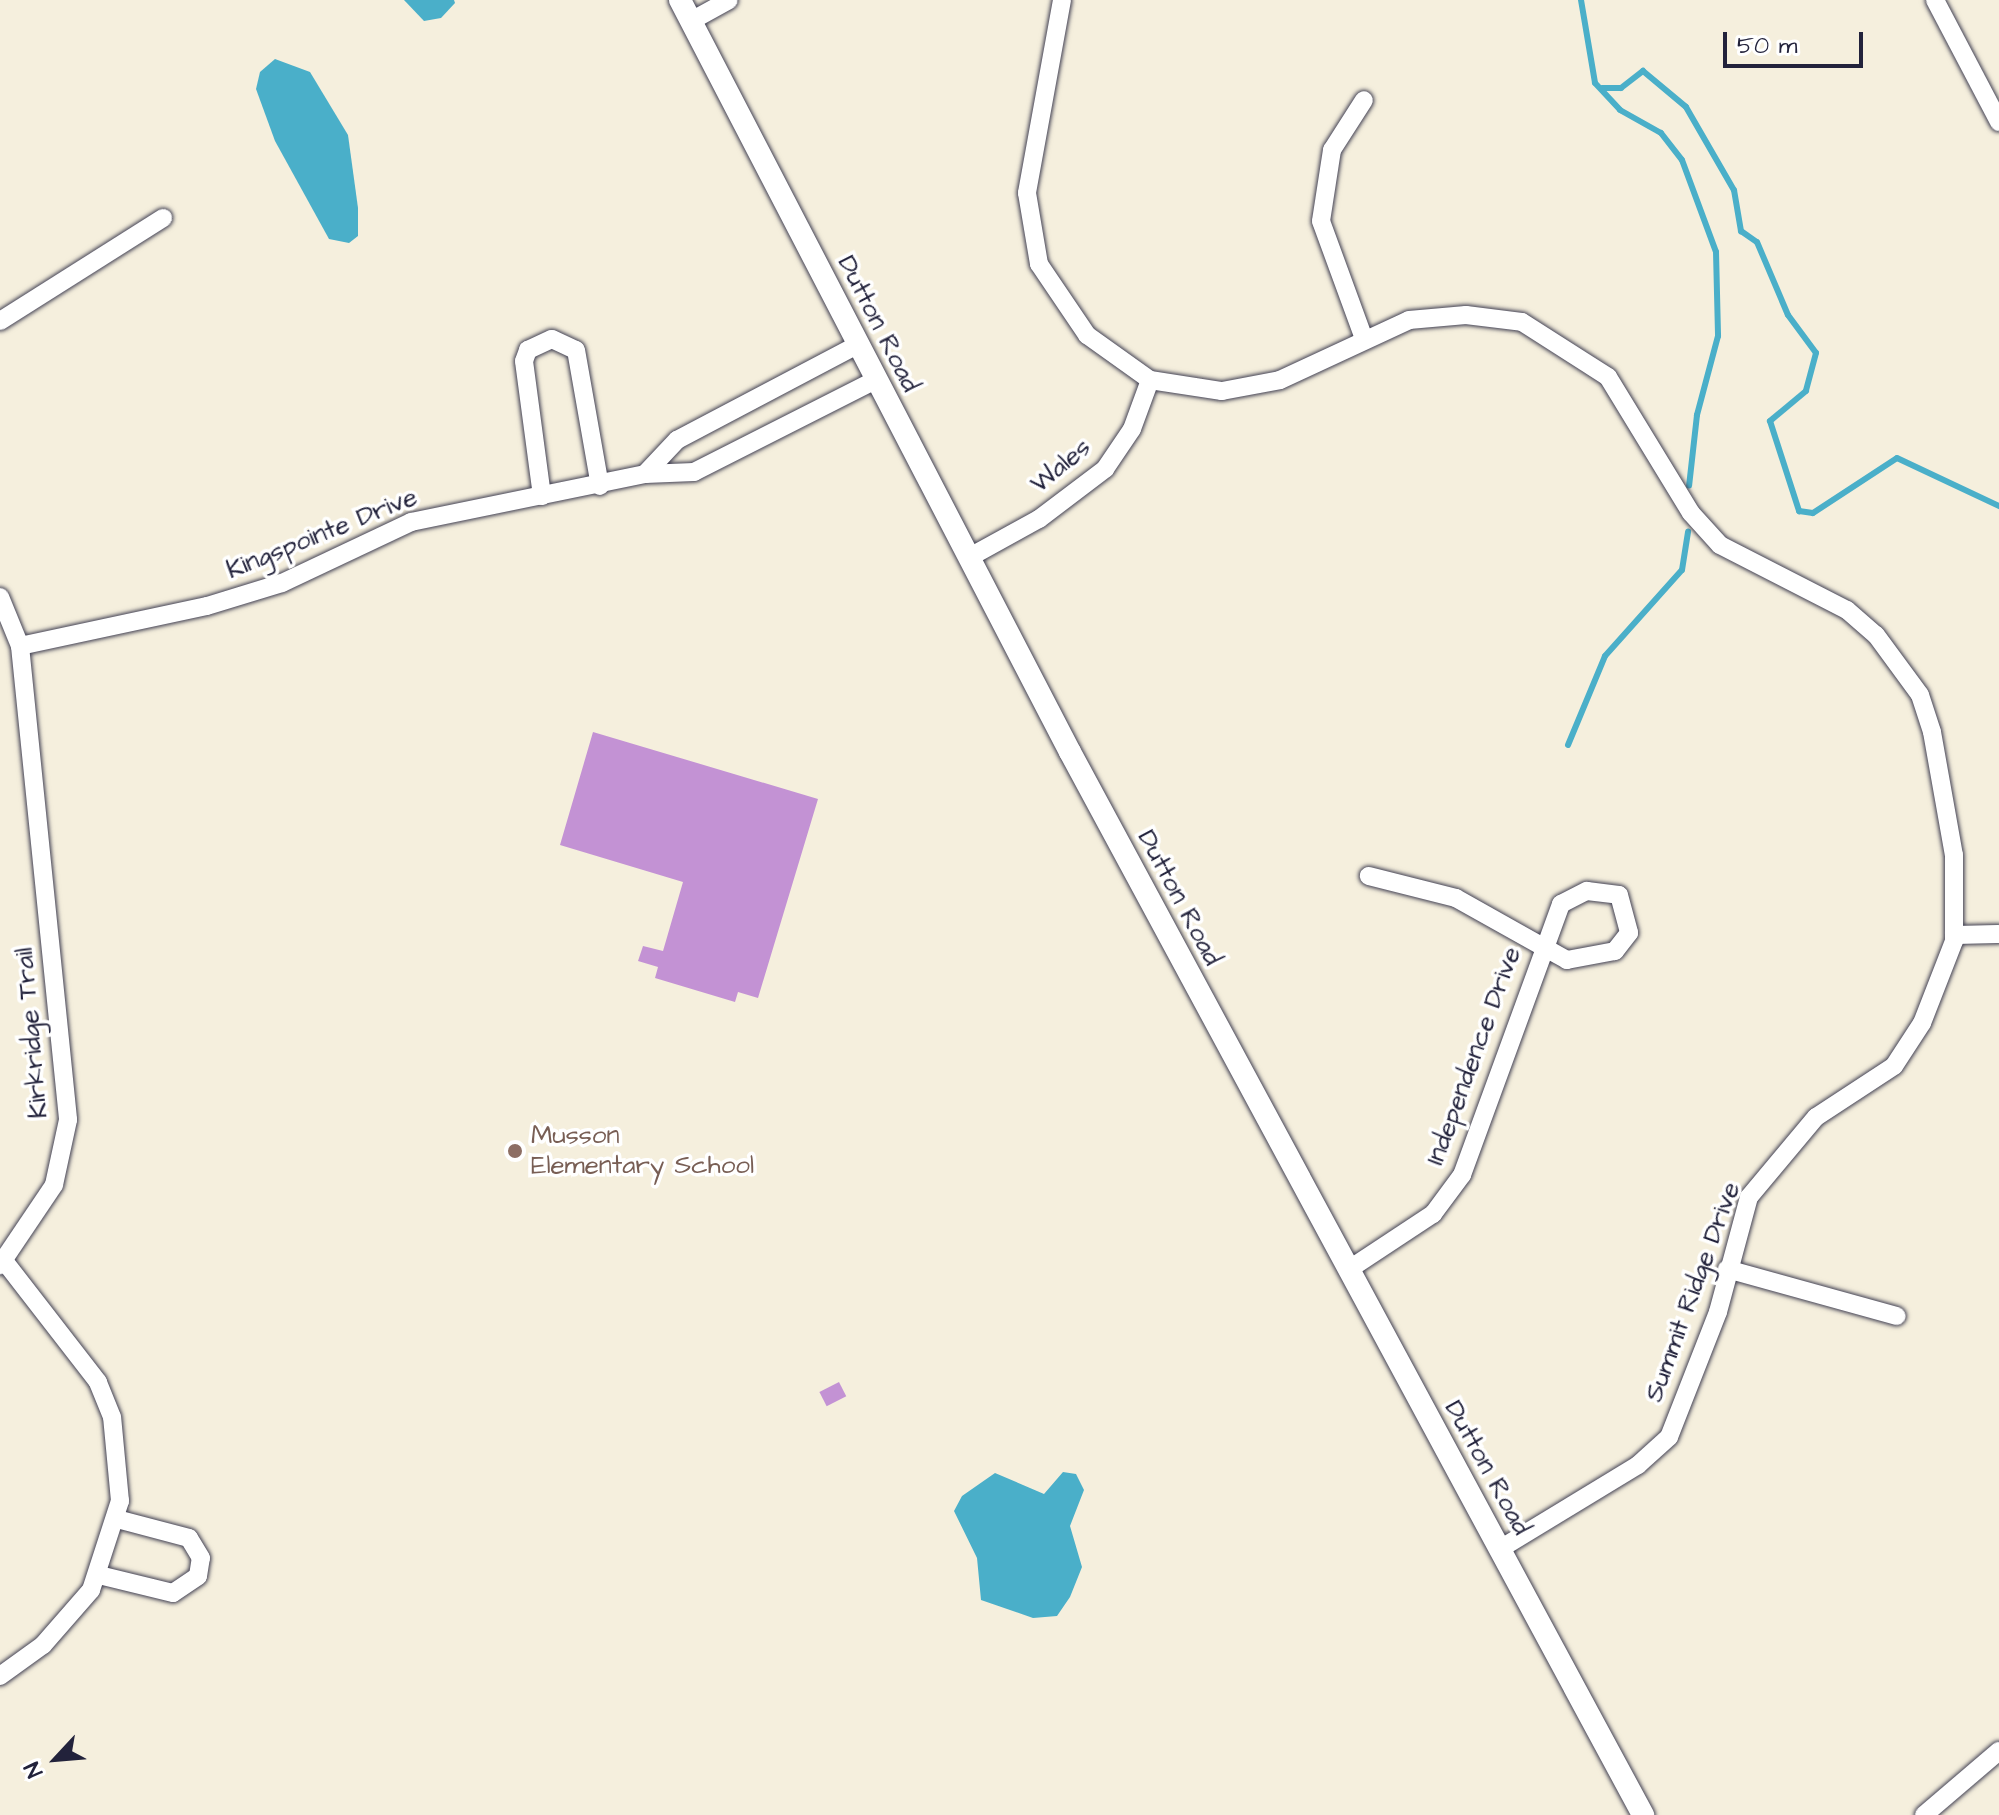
<!DOCTYPE html>
<style>
body{margin:0}
#map{position:relative;width:1999px;height:1815px;overflow:hidden;background:#f5efdd;font-family:"Architects Daughter",sans-serif}
div>[style]{position:absolute}
.water>*{inset:0;background:#4aafc9}
.stream>*{height:6px;margin:-3px;padding:0 3px;transform-origin:3px;border-radius:3px;background:#4aafc9}
.building>*{inset:0;background:#c392d4;transform-origin:0 0}
.roads{filter:drop-shadow(0 0 2px #424153) drop-shadow(0 0 2px #424153)}
.minor>*{height:18px;margin:-9px;padding:0 9px;transform-origin:9px;border-radius:9px;background:#fff}
.tertiary>*{height:22px;margin:-11px;padding:0 11px;transform-origin:11px;border-radius:11px;background:#fff}
.dots>*{width:22px;height:22px;translate:-50% -50%;box-sizing:border-box;border:4px solid #fff;border-radius:50%}
span{translate:-50% -50%;white-space:nowrap;text-align:center;line-height:1.15;-webkit-text-stroke:7px #fff;paint-order:stroke}
.street-label{font-size:26px;color:#22223b}
.education-label{font-size:26px;color:#785e54}
.left{translate:0 -50%;text-align:left}
.north{position:absolute;left:16px;top:1719px;width:80px;height:80px;-webkit-text-stroke:6px #fff;paint-order:stroke;rotate:244deg;font-size:22px;font-weight:700;line-height:32px;text-align:center;color:#22223b}
.north::after{content:'';display:block;margin:auto;width:28px;height:36px;background:#22223b;clip-path:polygon(50% 0,100% 100%,50% 72%,0 100%)}
.scale{position:absolute;left:1723px;top:32px;width:140px;height:36px;box-sizing:border-box;border:4px solid #22223b;border-top:0;padding-left:10px;font-size:24px;line-height:28px;white-space:nowrap;color:#22223b;-webkit-text-stroke:6px #fff;paint-order:stroke}
</style>
<div id="map">
<div class="water">
<div style="clip-path:polygon(404px 0,454px 0,455px 3px,441px 18px,424px 21px)"></div>
<div style="clip-path:polygon(275px 59px,310px 72px,348px 135px,358px 208px,358px 236px,349px 243px,329px 239px,275px 141px,256px 89px,260px 72px)"></div>
<div style="clip-path:polygon(1063px 1472px,1076px 1474px,1084px 1490px,1070px 1526px,1082px 1567px,1070px 1597px,1057px 1616px,1033px 1618px,981px 1600px,977px 1558px,954px 1511px,962px 1496px,995px 1473px,1044px 1494px)"></div>
</div>
<div class="stream">
<div style="left:1581px;top:0;width:84px;rotate:80.4deg"></div>
<div style="left:1595px;top:83px;width:37px;rotate:47deg"></div>
<div style="left:1620px;top:110px;width:47px;rotate:29.3deg"></div>
<div style="left:1661px;top:133px;width:34px;rotate:52deg"></div>
<div style="left:1682px;top:160px;width:98px;rotate:69.7deg"></div>
<div style="left:1716px;top:252px;width:84px;rotate:88.6deg"></div>
<div style="left:1718px;top:336px;width:82px;rotate:104.9deg"></div>
<div style="left:1697px;top:415px;width:71px;rotate:96.4deg"></div>
<div style="left:1602px;top:88px;width:19px"></div>
<div style="left:1621px;top:88px;width:28px;rotate:-38deg"></div>
<div style="left:1643px;top:71px;width:56px;rotate:39.9deg"></div>
<div style="left:1686px;top:107px;width:96px;rotate:60deg"></div>
<div style="left:1734px;top:190px;width:42px;rotate:80.3deg"></div>
<div style="left:1741px;top:231px;width:19px;rotate:35deg"></div>
<div style="left:1757px;top:242px;width:79px;rotate:67deg"></div>
<div style="left:1788px;top:315px;width:47px;rotate:53.6deg"></div>
<div style="left:1816px;top:353px;width:39px;rotate:105deg"></div>
<div style="left:1806px;top:391px;width:47px;rotate:140.2deg"></div>
<div style="left:1770px;top:421px;width:95px;rotate:72.1deg"></div>
<div style="left:1799px;top:511px;width:14px;rotate:8deg"></div>
<div style="left:1813px;top:513px;width:100px;rotate:-33.2deg"></div>
<div style="left:1897px;top:458px;width:113px;rotate:25.2deg"></div>
<div style="left:1568px;top:745px;width:96px;rotate:-67.4deg"></div>
<div style="left:1605px;top:656px;width:115px;rotate:-48.2deg"></div>
<div style="left:1682px;top:570px;width:39px;rotate:-81deg"></div>
</div>
<div class="building">
<div style="clip-path:polygon(593px 732px,818px 799px,758px 998px,738px 992px,735px 1002px,655px 978px,658px 967px,638px 961px,643px 946px,663px 951px,683px 882px,560px 845px)"></div>
<div style="left:839px;top:1382px;width:16px;height:22px;rotate:63deg"></div>
</div>
<div class="roads">
<div class="minor">
<div style="left:1062px;top:0;width:196px;rotate:100.3deg"></div>
<div style="left:1027px;top:193px;width:72px;rotate:80.4deg"></div>
<div style="left:1039px;top:264px;width:86px;rotate:55.9deg"></div>
<div style="left:1087px;top:335px;width:77px;rotate:35.5deg"></div>
<div style="left:1150px;top:380px;width:73px;rotate:8.7deg"></div>
<div style="left:1222px;top:391px;width:59px;rotate:-10.7deg"></div>
<div style="left:1280px;top:380px;width:142px;rotate:-24.9deg"></div>
<div style="left:1409px;top:320px;width:57px;rotate:-5deg"></div>
<div style="left:1466px;top:315px;width:56px;rotate:7.1deg"></div>
<div style="left:1522px;top:322px;width:102px;rotate:32.6deg"></div>
<div style="left:1608px;top:377px;width:159px;rotate:58.6deg"></div>
<div style="left:1691px;top:513px;width:43px;rotate:47.8deg"></div>
<div style="left:1720px;top:545px;width:143px;rotate:27.1deg"></div>
<div style="left:1847px;top:610px;width:38px;rotate:41deg"></div>
<div style="left:1876px;top:635px;width:74px;rotate:53.7deg"></div>
<div style="left:1920px;top:695px;width:39px;rotate:72deg"></div>
<div style="left:1932px;top:732px;width:125px;rotate:79.9deg"></div>
<div style="left:1954px;top:855px;width:86px;rotate:90deg"></div>
<div style="left:1954px;top:941px;width:88px;rotate:111.3deg"></div>
<div style="left:1922px;top:1023px;width:51px;rotate:123.1deg"></div>
<div style="left:1894px;top:1066px;width:93px;rotate:146.8deg"></div>
<div style="left:1816px;top:1117px;width:104px;rotate:129.9deg"></div>
<div style="left:1749px;top:1197px;width:119px;rotate:105.1deg"></div>
<div style="left:1718px;top:1312px;width:134px;rotate:111.4deg"></div>
<div style="left:1669px;top:1437px;width:42px;rotate:137.9deg"></div>
<div style="left:1638px;top:1465px;width:162px;rotate:148.7deg"></div>
<div style="left:1935px;top:0;width:138px;rotate:62.3deg"></div>
<div style="left:691px;top:21px;width:43px;rotate:-28.9deg"></div>
<div style="left:0;top:321px;width:193px;rotate:-32.3deg"></div>
<div style="left:1363px;top:336px;width:122px;rotate:-110.1deg"></div>
<div style="left:1321px;top:221px;width:72px;rotate:-81.2deg"></div>
<div style="left:1332px;top:150px;width:59px;rotate:-57.4deg"></div>
<div style="left:645px;top:474px;width:47px;rotate:-46.7deg"></div>
<div style="left:677px;top:440px;width:204px;rotate:-27.8deg"></div>
<div style="left:542px;top:496px;width:136px;rotate:-97.6deg"></div>
<div style="left:524px;top:361px;width:12px;rotate:-70deg"></div>
<div style="left:528px;top:350px;width:26px;rotate:-25deg"></div>
<div style="left:552px;top:339px;width:26px;rotate:25deg"></div>
<div style="left:576px;top:350px;width:138px;rotate:80deg"></div>
<div style="left:968px;top:558px;width:81px;rotate:-28.8deg"></div>
<div style="left:1039px;top:519px;width:83px;rotate:-37.1deg"></div>
<div style="left:1105px;top:469px;width:48px;rotate:-56deg"></div>
<div style="left:1132px;top:429px;width:52px;rotate:-69.8deg"></div>
<div style="left:0;top:597px;width:53px;rotate:67.8deg"></div>
<div style="left:20px;top:646px;width:476px;rotate:84.2deg"></div>
<div style="left:68px;top:1120px;width:66px;rotate:102.2deg"></div>
<div style="left:54px;top:1185px;width:97px;rotate:124deg"></div>
<div style="left:20px;top:646px;width:191px;rotate:-12.1deg"></div>
<div style="left:207px;top:606px;width:78px;rotate:-17deg"></div>
<div style="left:282px;top:583px;width:143px;rotate:-25.3deg"></div>
<div style="left:411px;top:522px;width:239px;rotate:-11.6deg"></div>
<div style="left:645px;top:474px;width:49px;rotate:-2.3deg"></div>
<div style="left:694px;top:472px;width:203px;rotate:-26.9deg"></div>
<div style="left:1587px;top:891px;width:32px;rotate:7deg"></div>
<div style="left:1619px;top:895px;width:39px;rotate:75deg"></div>
<div style="left:1629px;top:933px;width:23px;rotate:128deg"></div>
<div style="left:1615px;top:951px;width:49px;rotate:169.4deg"></div>
<div style="left:1567px;top:960px;width:25px;rotate:-151deg"></div>
<div style="left:1545px;top:948px;width:47px;rotate:-70deg"></div>
<div style="left:1561px;top:904px;width:29px;rotate:-27deg"></div>
<div style="left:1954px;top:935px;width:45px;rotate:-1.3deg"></div>
<div style="left:1727px;top:1269px;width:176px;rotate:15.5deg"></div>
<div style="left:1348px;top:1270px;width:102px;rotate:-33.4deg"></div>
<div style="left:1433px;top:1214px;width:49px;rotate:-53.4deg"></div>
<div style="left:1462px;top:1175px;width:242px;rotate:-69.9deg"></div>
<div style="left:1545px;top:948px;width:102px;rotate:-150.7deg"></div>
<div style="left:1456px;top:898px;width:90px;rotate:-165.8deg"></div>
<div style="left:99px;top:1575px;width:76px;rotate:13.7deg"></div>
<div style="left:173px;top:1593px;width:30px;rotate:-34deg"></div>
<div style="left:198px;top:1576px;width:18px;rotate:-81deg"></div>
<div style="left:201px;top:1558px;width:23px;rotate:-121deg"></div>
<div style="left:189px;top:1538px;width:74px;rotate:-165.2deg"></div>
<div style="left:0;top:1676px;width:53px;rotate:-35.8deg"></div>
<div style="left:43px;top:1645px;width:73px;rotate:-48.9deg"></div>
<div style="left:91px;top:1590px;width:94px;rotate:-72deg"></div>
<div style="left:120px;top:1501px;width:84px;rotate:-95.4deg"></div>
<div style="left:112px;top:1417px;width:38px;rotate:-112deg"></div>
<div style="left:98px;top:1382px;width:153px;rotate:-127.8deg"></div>
<div style="left:1924px;top:1815px;width:99px;rotate:-40.5deg"></div>
</div>
<div class="tertiary">
<div style="left:680px;top:0;width:847px;rotate:62.59deg"></div>
<div style="left:1070px;top:752px;width:1208px;rotate:61.67deg"></div>
</div>
</div>
<div class="dots">
<div style="left:515px;top:1151px;background:#8d6e63"></div>
</div>
<div class="street-label">
<span style="left:878px;top:324px;rotate:63deg">Dutton Road</span>
<span style="left:1061px;top:466px;rotate:-40deg">Wales</span>
<span style="left:322px;top:534px;rotate:-22deg">Kingspointe Drive</span>
<span style="left:1179px;top:898px;rotate:62deg">Dutton Road</span>
<span style="left:32px;top:1033px;rotate:-95deg">Kirkridge Trail</span>
<span style="left:1474px;top:1056px;rotate:-70deg">Independence Drive</span>
<span style="left:1693px;top:1292px;rotate:-70deg">Summit Ridge Drive</span>
<span style="left:1487px;top:1468px;rotate:61deg">Dutton Road</span>
</div>
<div class="education-label">
<span class="left" style="left:531px;top:1151px">Musson<br>Elementary School</span>
</div>
<div class="north">N</div>
<div class="scale">50 m</div>
</div>
